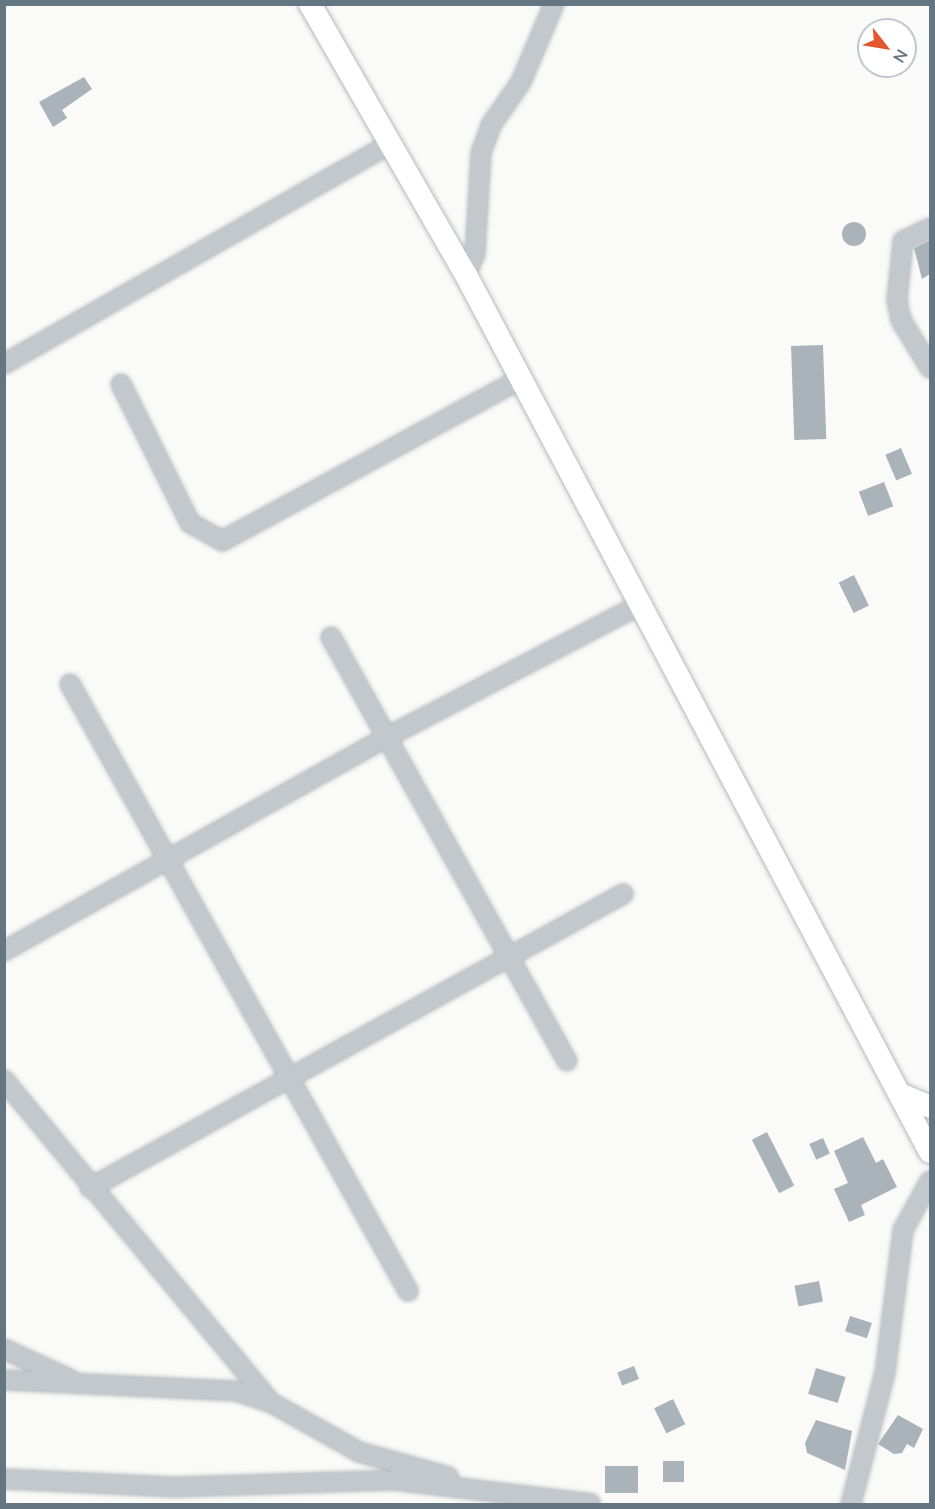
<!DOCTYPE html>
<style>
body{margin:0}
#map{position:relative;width:935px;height:1509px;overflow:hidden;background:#fafaf8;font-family:Mulish,sans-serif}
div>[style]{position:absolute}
.building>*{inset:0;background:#aab3b9;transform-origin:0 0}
.round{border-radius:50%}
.roads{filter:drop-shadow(0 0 2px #b5babe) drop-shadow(0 0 2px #b5babe)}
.minor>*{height:18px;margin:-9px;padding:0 9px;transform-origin:9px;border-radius:9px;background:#c3c8cc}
.major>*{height:22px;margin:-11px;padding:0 11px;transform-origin:11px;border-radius:11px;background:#fff}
span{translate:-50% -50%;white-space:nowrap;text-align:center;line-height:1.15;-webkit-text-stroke:6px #fff;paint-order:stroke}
.frame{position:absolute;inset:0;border:6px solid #657683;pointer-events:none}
.north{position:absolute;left:857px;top:18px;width:60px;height:60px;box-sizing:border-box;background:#fff;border:2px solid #c1c8cd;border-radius:50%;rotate:121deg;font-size:16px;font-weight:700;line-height:24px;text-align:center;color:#657683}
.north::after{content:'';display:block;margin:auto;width:21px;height:27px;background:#e4572e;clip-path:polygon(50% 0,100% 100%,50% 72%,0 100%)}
</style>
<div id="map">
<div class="building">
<div style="clip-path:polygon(84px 77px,92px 89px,62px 110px,67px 118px,53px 127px,39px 102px)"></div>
<div class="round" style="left:842px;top:222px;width:24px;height:24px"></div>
<div style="clip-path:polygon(930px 240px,930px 274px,922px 279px,914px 248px)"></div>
<div style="left:823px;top:345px;width:94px;height:32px;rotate:88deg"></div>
<div style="left:901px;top:448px;width:28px;height:17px;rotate:67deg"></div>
<div style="left:884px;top:482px;width:26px;height:27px;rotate:69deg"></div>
<div style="left:854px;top:575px;width:34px;height:17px;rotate:64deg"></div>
<div style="left:767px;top:1132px;width:60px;height:17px;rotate:63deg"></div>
<div style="clip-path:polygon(863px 1137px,876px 1163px,883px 1159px,897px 1187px,861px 1205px,865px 1215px,849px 1222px,834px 1189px,848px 1183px,834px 1151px)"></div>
<div style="left:823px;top:1138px;width:17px;height:15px;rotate:66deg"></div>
<div style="left:819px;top:1281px;width:21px;height:25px;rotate:79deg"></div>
<div style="left:850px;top:1316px;width:23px;height:16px;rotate:18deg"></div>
<div style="left:634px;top:1366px;width:14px;height:18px;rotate:69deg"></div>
<div style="left:816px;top:1368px;width:31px;height:27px;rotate:17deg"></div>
<div style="left:673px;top:1399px;width:28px;height:21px;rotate:64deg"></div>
<div style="clip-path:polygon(898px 1415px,923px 1429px,914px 1448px,907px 1444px,902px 1453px,894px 1454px,878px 1444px)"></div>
<div style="clip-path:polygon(816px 1420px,852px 1431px,845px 1470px,807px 1453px,805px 1443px)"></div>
<div style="left:663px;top:1461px;width:21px;height:21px"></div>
<div style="left:605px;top:1466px;width:33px;height:27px"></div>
</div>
<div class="roads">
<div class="minor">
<div style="left:930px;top:228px;width:30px;rotate:154deg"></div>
<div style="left:903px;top:241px;width:59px;rotate:95.8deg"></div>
<div style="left:897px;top:300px;width:20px;rotate:79deg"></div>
<div style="left:901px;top:320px;width:56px;rotate:58.9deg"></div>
<div style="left:466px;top:275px;width:23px;rotate:-67deg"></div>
<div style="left:475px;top:254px;width:101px;rotate:-86.6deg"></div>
<div style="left:481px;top:153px;width:30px;rotate:-70deg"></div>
<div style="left:491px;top:125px;width:52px;rotate:-55.1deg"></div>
<div style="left:521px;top:82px;width:85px;rotate:-67.1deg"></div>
<div style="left:4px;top:364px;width:444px;rotate:-29.7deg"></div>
<div style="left:121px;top:384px;width:155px;rotate:63.6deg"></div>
<div style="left:190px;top:523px;width:37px;rotate:29deg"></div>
<div style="left:222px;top:541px;width:339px;rotate:-28.5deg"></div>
<div style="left:331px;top:637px;width:485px;rotate:60.9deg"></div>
<div style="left:70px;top:684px;width:695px;rotate:60.89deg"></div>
<div style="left:4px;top:951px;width:439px;rotate:-29.2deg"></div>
<div style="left:387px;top:737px;width:284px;rotate:-27.6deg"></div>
<div style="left:4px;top:1080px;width:418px;rotate:50.4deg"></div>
<div style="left:90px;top:1188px;width:609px;rotate:-28.88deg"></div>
<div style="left:4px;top:1349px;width:74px;rotate:24.8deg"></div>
<div style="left:4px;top:1380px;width:232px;rotate:2.7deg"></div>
<div style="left:236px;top:1391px;width:36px;rotate:18deg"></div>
<div style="left:270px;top:1402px;width:102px;rotate:29.3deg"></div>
<div style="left:359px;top:1452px;width:93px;rotate:15.5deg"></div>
<div style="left:4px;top:1479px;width:171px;rotate:2.7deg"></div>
<div style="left:175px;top:1487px;width:219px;rotate:-1.8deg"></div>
<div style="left:394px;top:1480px;width:198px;rotate:6.9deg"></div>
<div style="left:851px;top:1504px;width:135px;rotate:-75.5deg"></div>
<div style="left:885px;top:1373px;width:144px;rotate:-82.8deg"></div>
<div style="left:903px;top:1230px;width:56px;rotate:-61.1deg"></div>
</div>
<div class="major">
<div style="left:310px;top:4px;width:313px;rotate:60.1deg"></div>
<div style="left:466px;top:275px;width:992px;rotate:62.12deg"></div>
<div style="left:902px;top:1095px;width:30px;rotate:23deg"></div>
</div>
</div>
<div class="frame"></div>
<div class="north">N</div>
</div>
